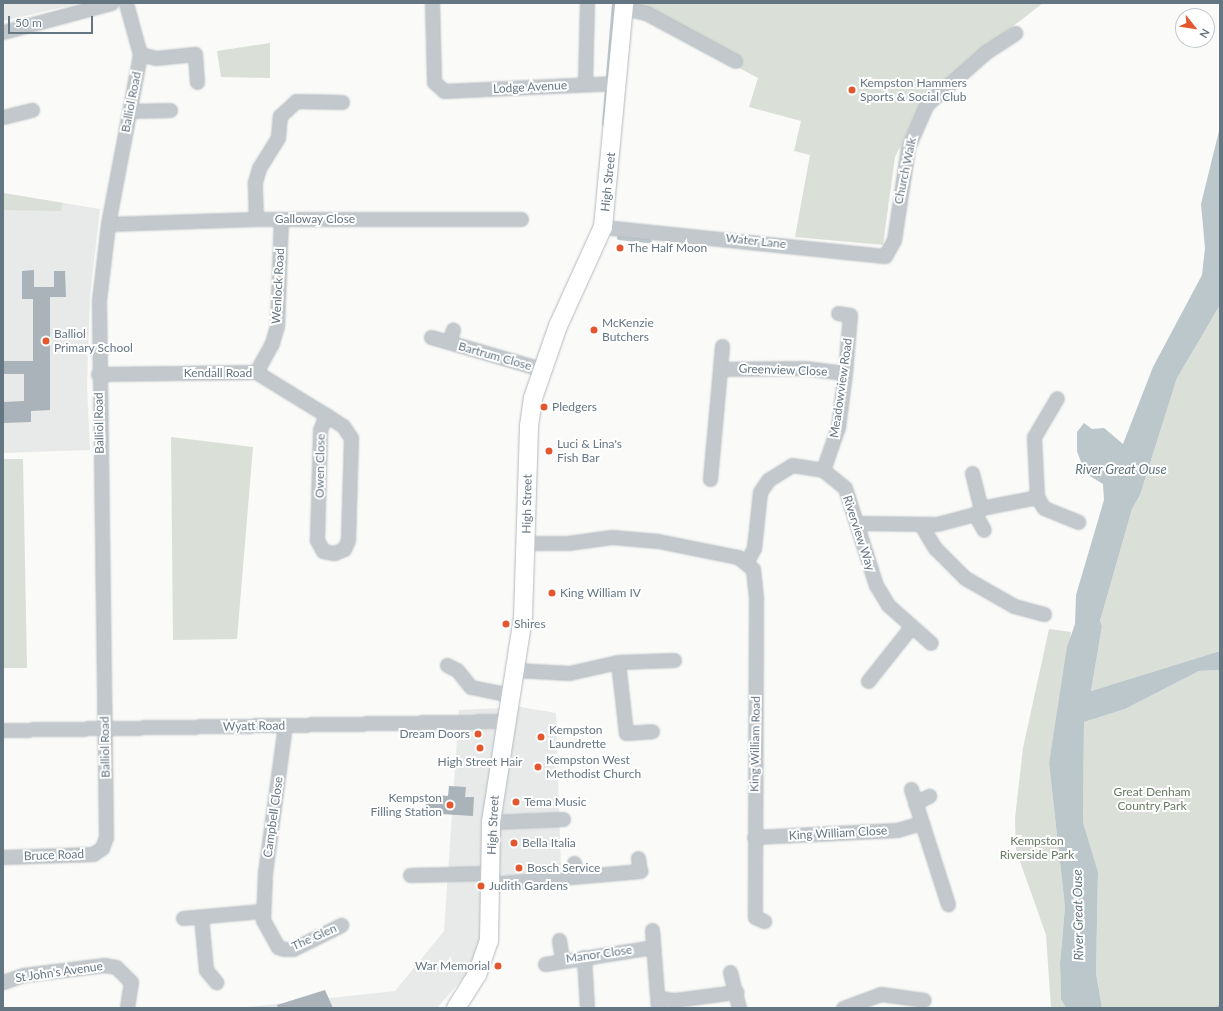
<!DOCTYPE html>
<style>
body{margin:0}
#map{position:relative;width:1223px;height:1011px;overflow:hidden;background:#fafaf8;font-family:Lato,sans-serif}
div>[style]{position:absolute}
.built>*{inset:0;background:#e8e9e9}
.green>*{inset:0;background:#dadfd7}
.water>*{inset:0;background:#bbc7cb}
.stream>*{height:3.5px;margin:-1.75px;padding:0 1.75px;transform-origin:1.75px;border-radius:1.75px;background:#bbc7cb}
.building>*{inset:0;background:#aab3b9}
.roads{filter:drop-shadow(0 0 1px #b3babf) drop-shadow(0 0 1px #b3babf)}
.minor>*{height:13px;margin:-6.5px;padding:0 6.5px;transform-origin:6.5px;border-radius:6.5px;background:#c3c8cc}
.secondary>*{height:18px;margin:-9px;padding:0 9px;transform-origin:9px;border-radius:9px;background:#fff}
.dots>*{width:11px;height:11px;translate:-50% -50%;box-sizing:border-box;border:2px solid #fff;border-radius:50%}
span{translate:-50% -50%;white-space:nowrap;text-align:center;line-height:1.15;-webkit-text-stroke:4px #fff;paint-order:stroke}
.poi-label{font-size:12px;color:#657683}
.left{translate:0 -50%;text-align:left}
.right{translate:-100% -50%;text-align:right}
.street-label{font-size:12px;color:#657683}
.park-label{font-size:12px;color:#687a64}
.water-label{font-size:13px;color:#60757c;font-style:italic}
.frame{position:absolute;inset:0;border:4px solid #657683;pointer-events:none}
.north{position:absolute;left:1175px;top:8px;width:40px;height:40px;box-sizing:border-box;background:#fff;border:1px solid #c1c8cd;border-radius:50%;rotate:120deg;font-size:11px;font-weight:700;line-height:16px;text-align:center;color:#657683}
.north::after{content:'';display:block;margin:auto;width:14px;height:18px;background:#e4572e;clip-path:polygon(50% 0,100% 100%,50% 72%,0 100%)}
.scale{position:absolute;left:8px;top:16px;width:85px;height:18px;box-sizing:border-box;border:2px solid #657683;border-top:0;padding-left:5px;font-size:12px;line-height:14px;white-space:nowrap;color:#657683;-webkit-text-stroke:3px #fff;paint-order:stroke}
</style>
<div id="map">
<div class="built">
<div style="clip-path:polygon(3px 3px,81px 3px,3px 21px)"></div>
<div style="clip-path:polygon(3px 193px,100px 209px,90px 296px,87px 386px,90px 450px,3px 453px)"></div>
<div style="clip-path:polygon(521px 707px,556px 713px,561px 870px,483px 880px,479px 960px,437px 1008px,237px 1008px,395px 991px,444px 931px,459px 710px)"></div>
</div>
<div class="green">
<div style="clip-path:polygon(629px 3px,1043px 3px,968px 61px,923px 102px,895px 157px,883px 245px,795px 237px,810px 155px,794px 151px,801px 121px,749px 107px,758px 78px,645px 18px)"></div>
<div style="clip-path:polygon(270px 43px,270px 78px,221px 77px,217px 51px)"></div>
<div style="clip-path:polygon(3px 193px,63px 203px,61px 211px,3px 210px)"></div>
<div style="clip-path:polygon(1220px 305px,1220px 651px,1091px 691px,1102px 626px,1100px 621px,1132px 509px,1140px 495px,1177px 378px)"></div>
<div style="clip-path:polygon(171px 437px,253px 447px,237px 639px,173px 640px)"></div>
<div style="clip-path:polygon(3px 459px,23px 459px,27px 668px,3px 668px)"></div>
<div style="clip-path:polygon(1049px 629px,1071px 632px,1049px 763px,1065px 907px,1060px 963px,1061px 999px,1066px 1008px,1051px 1008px,1046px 935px,1016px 850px,1015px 818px,1023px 748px)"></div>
<div style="clip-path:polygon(1220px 670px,1220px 1008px,1102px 1008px,1096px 973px,1098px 872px,1083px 822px,1084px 722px,1125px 709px,1199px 671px)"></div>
</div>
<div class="water">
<div style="clip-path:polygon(1220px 127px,1220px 305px,1177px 378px,1140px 495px,1132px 509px,1100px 621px,1102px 626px,1091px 691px,1220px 651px,1220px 670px,1199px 671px,1125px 709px,1084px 722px,1083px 822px,1098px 872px,1096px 973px,1102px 1008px,1066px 1008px,1061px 999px,1060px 963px,1065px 907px,1049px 763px,1067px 647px,1075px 624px,1076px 595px,1104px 500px,1103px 484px,1085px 473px,1077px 451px,1077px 432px,1084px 423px,1092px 429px,1104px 428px,1123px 444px,1153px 367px,1202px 275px,1205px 248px,1201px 204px)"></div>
</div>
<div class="stream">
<div style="left:604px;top:125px;width:122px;rotate:-85.3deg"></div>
<div style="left:619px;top:238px;width:31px;rotate:6deg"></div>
<div style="left:1218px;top:1008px;width:2px;rotate:-27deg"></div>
</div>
<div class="building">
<div style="clip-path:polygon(34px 270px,34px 287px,54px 287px,54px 271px,65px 271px,66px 297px,50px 297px,50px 410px,31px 411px,31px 422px,3px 423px,3px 402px,24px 401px,24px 374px,3px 374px,3px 361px,33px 361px,33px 299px,22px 299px,22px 271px)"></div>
<div style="clip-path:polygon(449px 786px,466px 787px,465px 797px,474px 797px,473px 816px,425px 813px,427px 794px,448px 796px)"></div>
<div style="clip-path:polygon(325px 990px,333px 1008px,278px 1008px,277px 1005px)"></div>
</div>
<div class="roads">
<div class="minor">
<div style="left:432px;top:3px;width:79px;rotate:88.5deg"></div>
<div style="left:434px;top:82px;width:13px;rotate:42deg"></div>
<div style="left:444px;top:91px;width:173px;rotate:-2.6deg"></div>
<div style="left:624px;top:8px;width:23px;rotate:13deg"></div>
<div style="left:646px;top:13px;width:101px;rotate:28.3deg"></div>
<div style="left:3px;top:32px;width:112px;rotate:-15deg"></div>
<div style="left:140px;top:54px;width:16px;rotate:14deg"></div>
<div style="left:156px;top:58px;width:39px;rotate:-6deg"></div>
<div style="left:195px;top:54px;width:28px;rotate:86deg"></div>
<div style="left:585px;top:84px;width:81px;rotate:-88.6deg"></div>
<div style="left:130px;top:111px;width:40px;rotate:-1.4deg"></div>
<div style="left:3px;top:117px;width:30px;rotate:-14deg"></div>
<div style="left:256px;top:219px;width:37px;rotate:-92deg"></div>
<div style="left:255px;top:182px;width:15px;rotate:-74deg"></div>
<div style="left:259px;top:168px;width:36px;rotate:-58deg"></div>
<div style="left:278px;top:137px;width:21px;rotate:-85deg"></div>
<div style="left:280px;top:116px;width:22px;rotate:-43deg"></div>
<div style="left:296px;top:101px;width:46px;rotate:1.2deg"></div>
<div style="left:108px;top:224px;width:148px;rotate:-1.9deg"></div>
<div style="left:256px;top:219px;width:265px"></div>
<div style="left:603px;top:227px;width:283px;rotate:5.9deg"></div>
<div style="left:885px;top:256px;width:18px;rotate:-61deg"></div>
<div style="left:894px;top:240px;width:94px;rotate:-81.4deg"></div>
<div style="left:908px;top:147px;width:47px;rotate:-66.2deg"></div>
<div style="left:927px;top:104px;width:79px;rotate:-41.4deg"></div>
<div style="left:986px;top:52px;width:35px;rotate:-33deg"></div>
<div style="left:431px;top:337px;width:115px;rotate:16.2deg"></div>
<div style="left:449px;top:342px;width:13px;rotate:-72deg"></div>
<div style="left:722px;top:346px;width:23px;rotate:95deg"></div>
<div style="left:720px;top:369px;width:84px;rotate:-0.7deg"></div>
<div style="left:804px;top:368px;width:41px;rotate:7deg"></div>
<div style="left:256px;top:372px;width:33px;rotate:-61deg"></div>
<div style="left:272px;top:343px;width:18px;rotate:-74deg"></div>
<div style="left:277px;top:326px;width:107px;rotate:-87.9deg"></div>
<div style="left:98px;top:374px;width:158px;rotate:-0.7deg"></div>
<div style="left:256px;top:372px;width:82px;rotate:31.6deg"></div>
<div style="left:326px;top:415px;width:20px;rotate:33deg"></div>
<div style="left:343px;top:426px;width:14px;rotate:56deg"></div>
<div style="left:351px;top:438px;width:102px;rotate:91.7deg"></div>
<div style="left:348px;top:540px;width:10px;rotate:114deg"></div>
<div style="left:344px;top:549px;width:11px;rotate:158deg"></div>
<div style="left:334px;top:553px;width:11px;rotate:-170deg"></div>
<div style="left:323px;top:551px;width:13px;rotate:-119deg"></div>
<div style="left:317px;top:540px;width:110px;rotate:-88.4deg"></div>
<div style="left:320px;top:430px;width:16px;rotate:-68deg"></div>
<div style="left:823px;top:470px;width:46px;rotate:-70.8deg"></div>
<div style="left:838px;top:427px;width:54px;rotate:-82.6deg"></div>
<div style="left:845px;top:373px;width:58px;rotate:-85.1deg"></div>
<div style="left:850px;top:315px;width:12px;rotate:-171deg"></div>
<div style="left:972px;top:473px;width:36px;rotate:76deg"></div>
<div style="left:710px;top:479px;width:110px;rotate:-84.8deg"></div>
<div style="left:1037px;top:497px;width:13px;rotate:58deg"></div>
<div style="left:1044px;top:508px;width:37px;rotate:22deg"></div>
<div style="left:975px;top:514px;width:18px;rotate:61deg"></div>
<div style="left:858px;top:523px;width:79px;rotate:0.7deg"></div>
<div style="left:937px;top:524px;width:39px;rotate:-15deg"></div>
<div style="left:975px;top:514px;width:8px;rotate:-45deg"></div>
<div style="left:981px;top:508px;width:57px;rotate:-11.1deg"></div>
<div style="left:1037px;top:497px;width:60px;rotate:-92.9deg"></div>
<div style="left:1034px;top:437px;width:45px;rotate:-59.5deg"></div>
<div style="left:921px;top:525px;width:27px;rotate:59deg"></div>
<div style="left:935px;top:548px;width:42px;rotate:45deg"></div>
<div style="left:965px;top:578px;width:56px;rotate:29.7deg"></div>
<div style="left:1014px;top:606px;width:31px;rotate:15deg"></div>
<div style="left:527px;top:543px;width:41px"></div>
<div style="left:568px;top:543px;width:44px;rotate:-7.8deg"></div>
<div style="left:612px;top:537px;width:46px;rotate:5deg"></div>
<div style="left:658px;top:541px;width:82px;rotate:11.3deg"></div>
<div style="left:738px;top:557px;width:19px;rotate:39deg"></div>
<div style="left:753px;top:569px;width:30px;rotate:84deg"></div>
<div style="left:756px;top:599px;width:318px;rotate:90.2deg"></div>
<div style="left:755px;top:917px;width:10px;rotate:24deg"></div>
<div style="left:746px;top:563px;width:17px;rotate:-62deg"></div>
<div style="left:754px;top:548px;width:56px;rotate:-83.9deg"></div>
<div style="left:760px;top:492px;width:14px;rotate:-56deg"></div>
<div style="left:768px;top:480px;width:28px;rotate:-32deg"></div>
<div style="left:792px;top:465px;width:31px;rotate:9deg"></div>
<div style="left:823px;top:470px;width:28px;rotate:39deg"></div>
<div style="left:845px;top:488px;width:102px;rotate:72.3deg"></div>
<div style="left:876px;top:585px;width:23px;rotate:59deg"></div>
<div style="left:888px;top:605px;width:57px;rotate:41.5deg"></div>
<div style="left:618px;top:662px;width:56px;rotate:-2deg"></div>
<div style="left:447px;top:665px;width:11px;rotate:27deg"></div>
<div style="left:457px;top:670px;width:22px;rotate:51deg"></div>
<div style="left:471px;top:687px;width:41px;rotate:11.3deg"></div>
<div style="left:516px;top:670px;width:53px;rotate:3.2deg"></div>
<div style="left:569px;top:673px;width:50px;rotate:-12.7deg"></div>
<div style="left:618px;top:662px;width:71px;rotate:83.6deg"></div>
<div style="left:626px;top:733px;width:26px;rotate:-4deg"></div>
<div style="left:868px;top:681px;width:69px;rotate:-51.5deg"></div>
<div style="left:285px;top:725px;width:149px;rotate:97.7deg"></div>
<div style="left:265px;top:873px;width:47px;rotate:92.4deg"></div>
<div style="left:263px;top:920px;width:31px;rotate:61deg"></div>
<div style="left:278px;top:947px;width:6px;rotate:18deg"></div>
<div style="left:284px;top:949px;width:9px"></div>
<div style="left:293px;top:949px;width:54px;rotate:-26.6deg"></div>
<div style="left:3px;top:730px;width:502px;rotate:-1.03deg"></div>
<div style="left:911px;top:789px;width:121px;rotate:72.2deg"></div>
<div style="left:915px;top:803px;width:16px;rotate:-27deg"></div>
<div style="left:491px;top:822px;width:72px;rotate:-2.4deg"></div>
<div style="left:754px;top:837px;width:143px;rotate:-2.8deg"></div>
<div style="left:897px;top:830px;width:26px;rotate:-16deg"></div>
<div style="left:3px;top:857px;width:90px;rotate:-1.9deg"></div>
<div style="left:93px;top:854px;width:11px;rotate:-34deg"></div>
<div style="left:102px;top:848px;width:12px;rotate:-70deg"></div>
<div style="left:106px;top:837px;width:537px;rotate:-90.75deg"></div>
<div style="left:99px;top:300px;width:77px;rotate:-83.2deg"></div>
<div style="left:108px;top:224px;width:173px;rotate:-79.3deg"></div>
<div style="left:140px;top:54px;width:53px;rotate:-105.4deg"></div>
<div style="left:574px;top:863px;width:13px;rotate:81deg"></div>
<div style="left:410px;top:875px;width:81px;rotate:-1.4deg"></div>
<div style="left:491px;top:884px;width:150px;rotate:-5deg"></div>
<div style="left:640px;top:871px;width:13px;rotate:-99deg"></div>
<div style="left:201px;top:917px;width:53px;rotate:84.6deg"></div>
<div style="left:206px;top:970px;width:16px;rotate:50deg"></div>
<div style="left:183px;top:918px;width:79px;rotate:-5.1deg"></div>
<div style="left:652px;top:930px;width:78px;rotate:85.6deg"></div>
<div style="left:559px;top:940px;width:19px;rotate:81deg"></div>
<div style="left:584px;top:957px;width:51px;rotate:86.6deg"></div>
<div style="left:545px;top:964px;width:109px;rotate:-8.9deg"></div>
<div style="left:730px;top:972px;width:37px;rotate:76deg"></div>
<div style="left:3px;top:982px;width:21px;rotate:-19deg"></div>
<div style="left:23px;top:975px;width:82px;rotate:-7deg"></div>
<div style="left:104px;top:965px;width:12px;rotate:9deg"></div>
<div style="left:116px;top:967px;width:21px;rotate:45deg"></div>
<div style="left:131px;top:982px;width:26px;rotate:99deg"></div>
<div style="left:660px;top:998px;width:15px;rotate:8deg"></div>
<div style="left:675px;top:1000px;width:62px;rotate:-7.5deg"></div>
<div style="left:843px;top:1008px;width:40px;rotate:-20.2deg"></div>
<div style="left:881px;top:994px;width:43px;rotate:7.9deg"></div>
</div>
<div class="secondary">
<div style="left:456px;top:1008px;width:39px;rotate:-58deg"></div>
<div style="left:477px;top:975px;width:36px;rotate:-71deg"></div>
<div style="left:489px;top:941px;width:119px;rotate:-89deg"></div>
<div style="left:491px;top:822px;width:206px;rotate:-81.1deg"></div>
<div style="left:523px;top:618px;width:192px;rotate:-88.2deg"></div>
<div style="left:529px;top:426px;width:28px;rotate:-82deg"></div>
<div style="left:533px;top:398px;width:76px;rotate:-70.9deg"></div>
<div style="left:558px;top:326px;width:109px;rotate:-65.6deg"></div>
<div style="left:603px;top:227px;width:225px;rotate:-84.6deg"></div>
</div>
</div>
<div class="dots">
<div style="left:852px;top:90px;background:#e4572e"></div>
<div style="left:620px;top:248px;background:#e4572e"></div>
<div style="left:594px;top:330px;background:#e4572e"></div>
<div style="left:46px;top:341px;background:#e4572e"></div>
<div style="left:544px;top:407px;background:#e4572e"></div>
<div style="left:549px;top:451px;background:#e4572e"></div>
<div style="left:552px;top:593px;background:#e4572e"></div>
<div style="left:506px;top:624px;background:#e4572e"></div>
<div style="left:478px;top:734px;background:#e4572e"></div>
<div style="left:541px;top:737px;background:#e4572e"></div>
<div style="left:480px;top:748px;background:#e4572e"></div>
<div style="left:538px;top:767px;background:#e4572e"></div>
<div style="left:516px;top:802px;background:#e4572e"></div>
<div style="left:450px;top:805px;background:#e4572e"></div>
<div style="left:514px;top:843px;background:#e4572e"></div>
<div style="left:519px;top:868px;background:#e4572e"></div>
<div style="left:481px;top:886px;background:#e4572e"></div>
<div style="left:498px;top:966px;background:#e4572e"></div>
</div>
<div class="poi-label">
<span class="left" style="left:860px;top:90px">Kempston Hammers<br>Sports &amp; Social Club</span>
<span class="left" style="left:628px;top:248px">The Half Moon</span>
<span class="left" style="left:602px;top:330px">McKenzie<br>Butchers</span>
<span class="left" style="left:54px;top:341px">Balliol<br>Primary School</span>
<span class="left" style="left:552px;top:407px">Pledgers</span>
<span class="left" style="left:557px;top:451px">Luci &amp; Lina's<br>Fish Bar</span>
<span class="left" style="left:560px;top:593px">King William IV</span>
<span class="left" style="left:514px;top:624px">Shires</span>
<span class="left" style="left:549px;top:737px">Kempston<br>Laundrette</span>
<span class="right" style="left:470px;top:734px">Dream Doors</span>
<span class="left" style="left:546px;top:767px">Kempston West<br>Methodist Church</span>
<span style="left:480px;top:762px">High Street Hair</span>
<span class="right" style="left:442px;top:805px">Kempston<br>Filling Station</span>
<span class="left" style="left:524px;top:802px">Tema Music</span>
<span class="left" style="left:522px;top:843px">Bella Italia</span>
<span class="left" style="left:527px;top:868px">Bosch Service</span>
<span class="left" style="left:489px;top:886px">Judith Gardens</span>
<span class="right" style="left:490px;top:966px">War Memorial</span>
</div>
<div class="street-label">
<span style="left:530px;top:87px;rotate:-3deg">Lodge Avenue</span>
<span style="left:131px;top:102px;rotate:-79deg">Balliol Road</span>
<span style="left:905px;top:171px;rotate:-78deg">Church Walk</span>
<span style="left:608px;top:182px;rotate:-84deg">High Street</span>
<span style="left:315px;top:219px">Galloway Close</span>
<span style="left:756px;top:241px;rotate:6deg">Water Lane</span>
<span style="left:278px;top:286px;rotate:-87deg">Wenlock Road</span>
<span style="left:495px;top:356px;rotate:16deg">Bartrum Close</span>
<span style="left:783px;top:370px;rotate:2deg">Greenview Close</span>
<span style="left:218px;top:373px">Kendall Road</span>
<span style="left:841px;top:388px;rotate:-82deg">Meadowview Road</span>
<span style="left:99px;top:423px;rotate:-91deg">Balliol Road</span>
<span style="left:320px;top:466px;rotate:-89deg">Owen Close</span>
<span style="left:527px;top:504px;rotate:-89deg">High Street</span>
<span style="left:859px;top:533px;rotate:72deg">Riverview Way</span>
<span style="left:254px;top:726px;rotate:-1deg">Wyatt Road</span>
<span style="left:755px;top:744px;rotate:-89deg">King William Road</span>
<span style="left:105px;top:747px;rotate:-91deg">Balliol Road</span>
<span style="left:273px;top:817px;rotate:-82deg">Campbell Close</span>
<span style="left:493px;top:825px;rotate:-87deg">High Street</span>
<span style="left:838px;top:833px;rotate:-3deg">King William Close</span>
<span style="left:54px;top:855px;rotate:-2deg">Bruce Road</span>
<span style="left:314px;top:937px;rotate:-24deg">The Glen</span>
<span style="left:599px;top:954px;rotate:-8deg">Manor Close</span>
<span style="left:59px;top:972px;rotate:-8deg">St John's Avenue</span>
</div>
<div class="park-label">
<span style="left:1152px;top:799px">Great Denham<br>Country Park</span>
<span style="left:1037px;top:848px">Kempston<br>Riverside Park</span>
</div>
<div class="water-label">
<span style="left:1121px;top:469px">River Great Ouse</span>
<span style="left:1078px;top:915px;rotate:-91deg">River Great Ouse</span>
</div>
<div class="frame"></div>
<div class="north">N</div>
<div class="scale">50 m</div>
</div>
